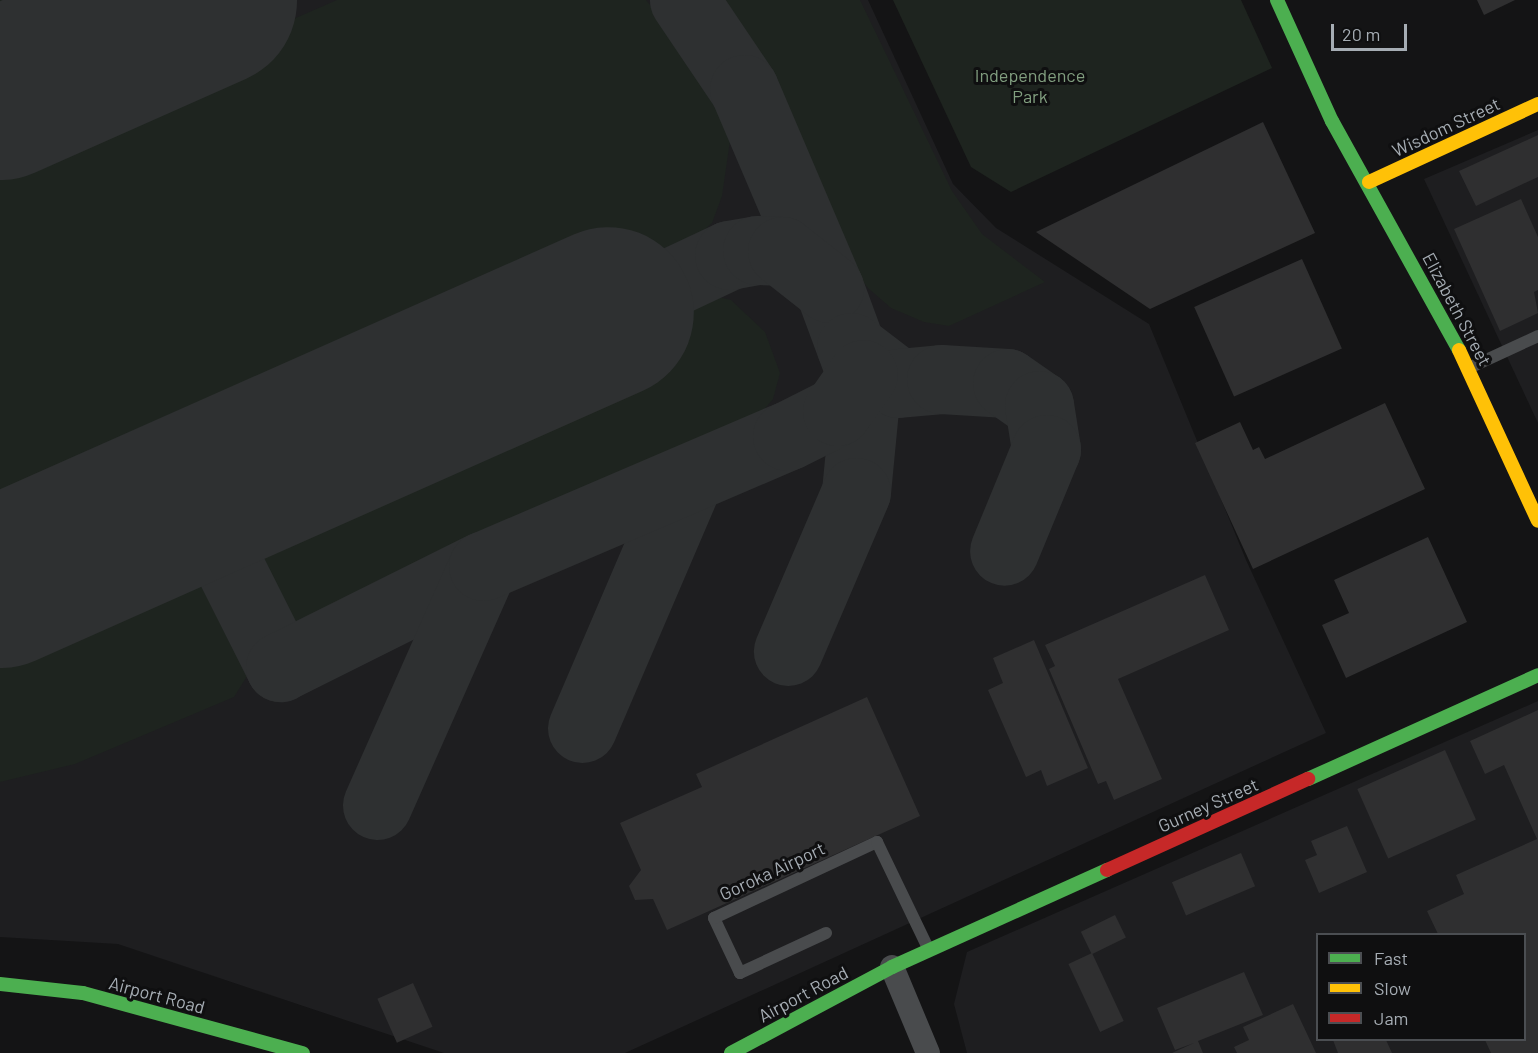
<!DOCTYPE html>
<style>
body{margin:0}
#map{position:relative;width:1538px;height:1053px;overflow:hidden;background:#141415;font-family:Barlow,sans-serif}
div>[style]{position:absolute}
.built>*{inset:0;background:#1e1e20}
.green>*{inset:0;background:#1e241f}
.taxiway>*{height:69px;margin:-34.5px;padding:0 34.5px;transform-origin:34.5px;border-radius:34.5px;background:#2e3031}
.runway>*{height:171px;margin:-85.5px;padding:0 85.5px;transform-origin:85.5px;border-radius:85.5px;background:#2e3031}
.building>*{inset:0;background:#2f2f30;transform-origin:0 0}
.lane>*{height:12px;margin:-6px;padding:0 6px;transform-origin:6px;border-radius:6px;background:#494b4d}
.street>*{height:24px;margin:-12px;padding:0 12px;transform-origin:12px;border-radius:12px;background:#494b4d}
.fast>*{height:14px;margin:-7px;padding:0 7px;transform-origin:7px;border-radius:7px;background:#4caf50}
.slow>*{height:14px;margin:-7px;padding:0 7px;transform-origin:7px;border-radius:7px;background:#ffc107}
.jam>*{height:14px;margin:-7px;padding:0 7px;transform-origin:7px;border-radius:7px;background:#c62828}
span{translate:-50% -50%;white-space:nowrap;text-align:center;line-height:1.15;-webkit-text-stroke:6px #0f0f10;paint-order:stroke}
.park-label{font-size:18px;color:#819e7f}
.street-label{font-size:18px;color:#a6adb4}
.legend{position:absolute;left:1316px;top:933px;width:210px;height:108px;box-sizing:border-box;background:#0f0f10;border:2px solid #4b4e52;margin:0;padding:8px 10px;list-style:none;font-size:18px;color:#a6adb4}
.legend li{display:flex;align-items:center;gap:12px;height:30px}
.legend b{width:30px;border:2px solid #4b4e52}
.scale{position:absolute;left:1331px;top:24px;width:76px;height:27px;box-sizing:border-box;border:3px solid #a6adb4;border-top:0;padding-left:8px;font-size:18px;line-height:21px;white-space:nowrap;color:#a6adb4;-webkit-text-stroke:4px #0f0f10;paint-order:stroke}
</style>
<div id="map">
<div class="built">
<div style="clip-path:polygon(0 0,868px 0,953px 184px,996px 228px,1149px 324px,1246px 560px,1326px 733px,625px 1053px,444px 1053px,118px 944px,0 937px)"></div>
<div style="clip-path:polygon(1538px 130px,1538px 423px,1424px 179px)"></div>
<div style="clip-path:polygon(evenodd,1538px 701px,1538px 1053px,967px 1053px,954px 1004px,967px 952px,1538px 701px,1318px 934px,1524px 934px,1524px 1040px,1318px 1040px,1318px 934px)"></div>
</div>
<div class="green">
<div style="clip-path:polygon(0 0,54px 0,0 24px)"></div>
<div style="clip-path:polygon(337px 0,646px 0,704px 73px,725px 111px,731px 134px,722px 196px,712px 223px,689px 244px,0 548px,0 147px)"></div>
<div style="clip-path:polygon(721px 0,860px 0,952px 191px,982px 234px,1045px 282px,949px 326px,924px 322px,891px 308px,868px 288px,850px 264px,776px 93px)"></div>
<div style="clip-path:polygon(893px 0,1241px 0,1272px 68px,1011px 192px,971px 167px)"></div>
<div style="clip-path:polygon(713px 296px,731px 300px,765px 332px,780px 373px,773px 399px,750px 426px,288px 641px,278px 633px,238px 548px,231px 514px,245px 501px,690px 302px)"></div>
<div style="clip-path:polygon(165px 547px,197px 558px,242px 642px,249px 673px,234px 697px,75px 764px,0 782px,0 613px,137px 550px)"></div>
</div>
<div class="taxiway">
<div style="left:684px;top:0;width:107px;rotate:56deg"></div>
<div style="left:744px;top:89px;width:216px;rotate:66.9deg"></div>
<div style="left:829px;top:288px;width:107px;rotate:69.7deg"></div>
<div style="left:866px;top:388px;width:104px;rotate:95.5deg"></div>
<div style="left:856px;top:492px;width:173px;rotate:113.2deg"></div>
<div style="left:608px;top:312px;width:134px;rotate:-25.2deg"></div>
<div style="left:729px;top:255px;width:28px;rotate:-10deg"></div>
<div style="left:757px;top:250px;width:25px;rotate:2deg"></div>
<div style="left:782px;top:251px;width:60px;rotate:38.2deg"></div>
<div style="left:851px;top:347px;width:59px;rotate:37.5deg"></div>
<div style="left:898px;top:383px;width:43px;rotate:-5.3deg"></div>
<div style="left:941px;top:379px;width:66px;rotate:3.5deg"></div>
<div style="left:1007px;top:383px;width:39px;rotate:35deg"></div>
<div style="left:1039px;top:405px;width:45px;rotate:81deg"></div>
<div style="left:1046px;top:449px;width:110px;rotate:112.4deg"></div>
<div style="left:193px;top:494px;width:194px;rotate:63.3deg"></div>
<div style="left:280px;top:667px;width:227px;rotate:-26.5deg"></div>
<div style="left:582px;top:728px;width:269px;rotate:-66.8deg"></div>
<div style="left:377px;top:805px;width:261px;rotate:-66.1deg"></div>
<div style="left:483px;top:566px;width:331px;rotate:-23.2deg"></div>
<div style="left:787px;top:436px;width:56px;rotate:-26.6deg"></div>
<div style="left:837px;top:411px;width:45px;rotate:-54.9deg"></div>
</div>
<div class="runway">
<div style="left:0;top:94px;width:231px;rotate:-24deg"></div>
<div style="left:0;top:582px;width:665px;rotate:-23.94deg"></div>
</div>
<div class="building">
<div style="clip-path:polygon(1477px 0,1515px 0,1484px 15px)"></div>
<div style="clip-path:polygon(1263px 122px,1315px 233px,1150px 309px,1036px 232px)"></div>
<div style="clip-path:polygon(1538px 135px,1538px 177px,1476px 206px,1459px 171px)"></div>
<div style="clip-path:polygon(1521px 199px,1538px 237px,1538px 290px,1534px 292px,1538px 313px,1500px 331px,1454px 229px)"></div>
<div style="left:1302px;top:259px;width:98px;height:118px;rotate:66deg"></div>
<div style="clip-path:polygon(1385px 403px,1425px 489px,1253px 569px,1195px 443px,1240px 422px,1253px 450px,1259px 447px,1265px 459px)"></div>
<div style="clip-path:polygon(1428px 537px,1467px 622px,1346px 678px,1322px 625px,1349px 613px,1334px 580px)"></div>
<div style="clip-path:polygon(1205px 575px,1229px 630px,1118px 679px,1162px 779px,1114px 800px,1106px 781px,1098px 784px,1049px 669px,1055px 666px,1045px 645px)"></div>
<div style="clip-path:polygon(1034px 640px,1088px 768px,1047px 786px,1041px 770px,1026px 777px,988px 690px,1003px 683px,993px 658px)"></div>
<div style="clip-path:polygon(867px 697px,920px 816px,667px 930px,653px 899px,635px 900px,629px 886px,641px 870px,620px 823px,702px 787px,696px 774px)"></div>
<div style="clip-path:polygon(1538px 710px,1538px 1053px,1491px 1053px,1485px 1040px,1524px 1040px,1524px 934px,1438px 934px,1427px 911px,1464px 894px,1456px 875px,1537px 839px,1504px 765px,1485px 774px,1470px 741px)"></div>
<div style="left:1445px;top:750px;width:76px;height:96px;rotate:66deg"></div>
<div style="clip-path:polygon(1347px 826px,1367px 872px,1319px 893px,1305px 860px,1317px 855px,1311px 841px)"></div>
<div style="left:1241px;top:853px;width:36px;height:75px;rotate:67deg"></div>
<div style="left:1115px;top:915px;width:25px;height:38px;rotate:64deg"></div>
<div style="left:1092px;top:953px;width:75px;height:26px;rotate:65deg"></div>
<div style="clip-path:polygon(1244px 972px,1263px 1015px,1198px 1041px,1203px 1053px,1172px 1053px,1194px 1043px,1175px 1050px,1157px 1008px)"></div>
<div style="left:413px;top:983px;width:48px;height:39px;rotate:66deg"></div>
<div style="clip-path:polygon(1293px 1004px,1316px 1053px,1237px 1053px,1234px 1047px,1249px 1040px,1243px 1027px)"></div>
<div style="clip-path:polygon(1333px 1040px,1386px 1040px,1392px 1053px,1338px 1053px)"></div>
</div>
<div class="lane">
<div style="left:1471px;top:367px;width:74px;rotate:-24.8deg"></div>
<div style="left:826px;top:933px;width:95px;rotate:155.1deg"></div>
<div style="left:740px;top:973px;width:61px;rotate:-115.3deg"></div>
<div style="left:714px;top:918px;width:180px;rotate:-25deg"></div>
<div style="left:877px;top:842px;width:120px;rotate:64.3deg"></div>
</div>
<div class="street">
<div style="left:892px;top:967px;width:93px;rotate:67.3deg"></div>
</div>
<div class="fast">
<div style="left:1277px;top:0;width:133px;rotate:65.6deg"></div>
<div style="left:1332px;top:121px;width:262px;rotate:61deg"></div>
<div style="left:1308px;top:779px;width:252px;rotate:-24.3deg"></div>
<div style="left:0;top:984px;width:83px;rotate:6.2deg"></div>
<div style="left:83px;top:993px;width:228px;rotate:15.3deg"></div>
<div style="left:731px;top:1053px;width:183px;rotate:-28.1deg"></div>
<div style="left:892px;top:967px;width:236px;rotate:-24.3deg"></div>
</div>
<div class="slow">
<div style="left:1369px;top:182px;width:186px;rotate:-24.8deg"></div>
<div style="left:1459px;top:350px;width:188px;rotate:65.2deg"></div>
</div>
<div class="jam">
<div style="left:1107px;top:870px;width:221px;rotate:-24.4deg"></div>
</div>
<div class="park-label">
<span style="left:1030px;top:86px">Independence<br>Park</span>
</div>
<div class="street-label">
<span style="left:1446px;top:127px;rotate:-25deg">Wisdom Street</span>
<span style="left:1457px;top:309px;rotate:62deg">Elizabeth Street</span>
<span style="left:1208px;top:805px;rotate:-24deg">Gurney Street</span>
<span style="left:772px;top:871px;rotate:-25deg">Goroka Airport</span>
<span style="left:803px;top:994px;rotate:-28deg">Airport Road</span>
<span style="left:157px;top:995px;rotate:15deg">Airport Road</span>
</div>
<ul class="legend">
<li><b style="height:8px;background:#4caf50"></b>Fast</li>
<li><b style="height:8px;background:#ffc107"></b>Slow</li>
<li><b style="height:8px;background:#c62828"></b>Jam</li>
</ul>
<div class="scale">20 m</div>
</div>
